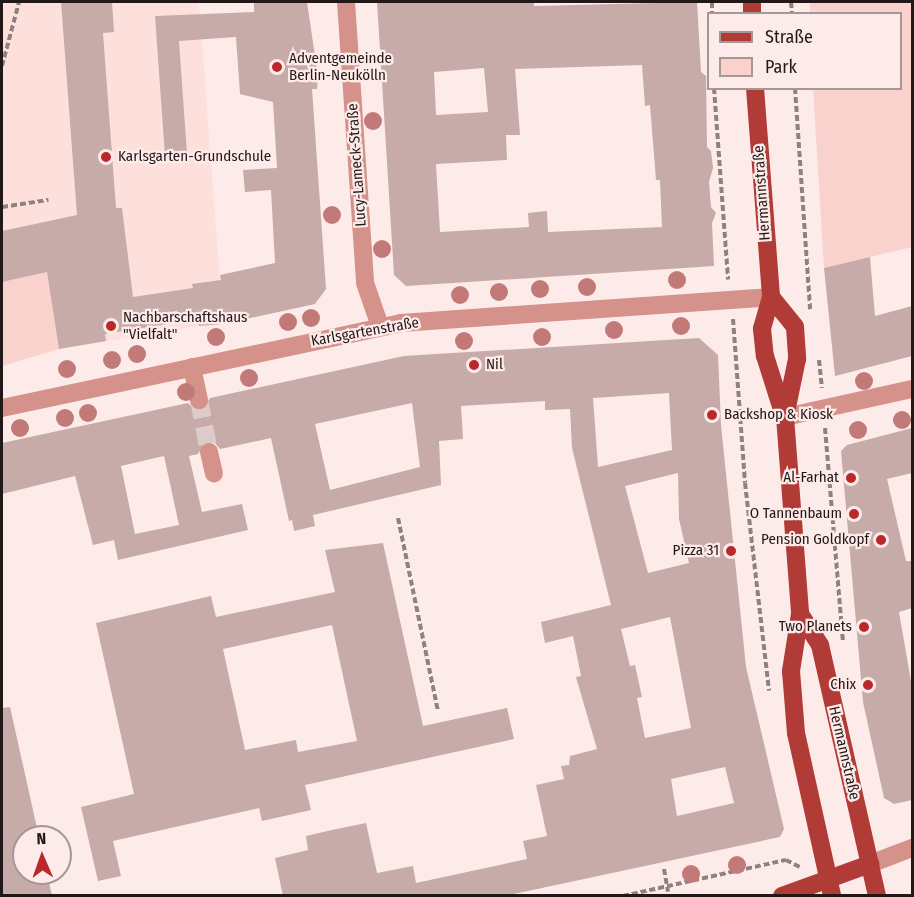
<!DOCTYPE html>
<meta charset="utf-8">
<style>
body{margin:0}
#map{position:relative;width:914px;height:897px;overflow:hidden;background:#fdebe9;font-family:"Fira Sans Condensed",sans-serif}
div>[style]{position:absolute}
.built>*{inset:0;background:#fde0dc}
.green>*{inset:0;background:#fad2cd}
.building>*{inset:0;background:#c6aba8}
.minor-tunnel>*{height:18px;margin-top:-9px;transform-origin:0;background:repeating-linear-gradient(90deg,#dccbca 0 18px,transparent 0 27px)}
.path>*{height:4px;margin-top:-2px;transform-origin:0;background:repeating-linear-gradient(90deg,#8f8180 0 6px,transparent 0 9px)}
.minor>*{height:18px;margin:-9px;padding:0 9px;transform-origin:9px;border-radius:9px;background:#d5928b}
.major>*{height:18px;margin:-9px;padding:0 9px;transform-origin:9px;border-radius:9px;background:#b13b36}
.trees>*{width:18px;height:18px;margin:-9px;border-radius:50%;background:#c27a79}
.dots>*{width:16px;height:16px;translate:-50% -50%;box-sizing:border-box;border:3px solid #fdebe9;border-radius:50%}
span{translate:-50% -50%;white-space:nowrap;text-align:center;line-height:1.15;-webkit-text-stroke:4.5px #fdebe9;paint-order:stroke}
.poi-label{font-size:15px;color:#221817}
.left{translate:0 -50%;text-align:left}
.right{translate:-100% -50%;text-align:right}
.street-label{font-size:15px;color:#221817}
.frame{position:absolute;inset:0;border:3px solid #221817;pointer-events:none}
.legend{position:absolute;left:707px;top:12px;width:195px;height:78px;box-sizing:border-box;background:#fdebe9;border:2px solid #a59795;margin:0;padding:8px 10px;list-style:none;font-size:18px;color:#221817}
.legend li{display:flex;align-items:center;gap:12px;height:30px}
.legend b{width:30px;border:2px solid #a59795}
.north{position:absolute;left:12px;top:825px;width:60px;height:60px;box-sizing:border-box;background:#fdebe9;border:2px solid #a59795;border-radius:50%;rotate:358deg;font-size:16px;font-weight:700;line-height:24px;text-align:center;color:#221817}
.north::after{content:'';display:block;margin:auto;width:21px;height:27px;background:#b92929;clip-path:polygon(50% 0,100% 100%,50% 72%,0 100%)}
</style>
<div id="map">
<div class="built">
<div style="clip-path:polygon(2px 2px,199px 2px,223px 322px,59px 349px,2px 366px)"></div>
</div>
<div class="green">
<div style="clip-path:polygon(810px 2px,912px 2px,912px 247px,824px 268px,813px 89px,900px 88px,900px 14px,810px 13px)"></div>
<div style="clip-path:polygon(47px 272px,59px 349px,2px 366px,2px 282px)"></div>
</div>
<div class="building">
<div style="clip-path:polygon(61px 2px,112px 2px,114px 32px,103px 33px,116px 208px,122px 208px,133px 297px,193px 288px,192px 284px,221px 280px,220px 275px,275px 263px,271px 190px,245px 192px,243px 170px,277px 168px,273px 102px,240px 94px,236px 37px,179px 41px,187px 154px,165px 156px,155px 16px,254px 12px,254px 2px,307px 2px,318px 76px,317px 89px,312px 89px,326px 289px,315px 304px,223px 324px,199px 326px,198px 319px,105px 334px,106px 341px,59px 349px,47px 272px,2px 282px,2px 231px,77px 215px)"></div>
<div style="clip-path:polygon(evenodd,377px 2px,534px 2px,534px 6px,697px 2px,701px 72px,706px 76px,707px 147px,711px 151px,713px 168px,709px 182px,711px 207px,716px 213px,712px 223px,714px 266px,406px 286px,394px 275px,377px 2px,642px 65px,645px 106px,650px 105px,656px 180px,660px 180px,662px 227px,548px 232px,547px 211px,528px 213px,529px 227px,440px 232px,436px 164px,507px 160px,506px 135px,520px 135px,515px 69px,642px 65px,377px 2px,484px 68px,488px 112px,436px 115px,434px 72px,484px 68px)"></div>
<div style="clip-path:polygon(870px 257px,875px 316px,912px 306px,912px 356px,835px 376px,824px 268px)"></div>
<div style="clip-path:polygon(evenodd,699px 338px,718px 355px,721px 425px,746px 667px,784px 829px,780px 837px,504px 896px,283px 896px,275px 858px,308px 850px,306px 836px,332px 830px,366px 823px,377px 873px,413px 866px,416px 883px,527px 859px,523px 841px,547px 836px,536px 785px,564px 779px,561px 766px,569px 765px,570px 756px,597px 749px,576px 677px,581px 676px,573px 636px,545px 643px,541px 622px,611px 605px,572px 448px,570px 409px,545px 410px,545px 401px,461px 406px,463px 439px,439px 441px,441px 485px,313px 515px,315px 526px,294px 531px,292px 520px,289px 521px,271px 438px,220px 449px,213px 441px,206px 441px,198px 454px,189px 456px,202px 512px,242px 504px,248px 530px,118px 560px,114px 540px,93px 545px,75px 476px,2px 494px,2px 443px,188px 403px,195px 410px,202px 411px,210px 398px,404px 356px,699px 338px,669px 393px,672px 450px,598px 467px,593px 398px,669px 393px,699px 338px,412px 403px,420px 467px,330px 490px,315px 424px,412px 403px,699px 338px,164px 456px,179px 525px,135px 534px,121px 466px,164px 456px,699px 338px,678px 473px,679px 519px,689px 563px,648px 573px,625px 486px,678px 473px,699px 338px,670px 617px,691px 728px,645px 738px,637px 698px,642px 697px,635px 665px,630px 666px,621px 629px,670px 617px,699px 338px,725px 767px,734px 803px,677px 816px,671px 779px,725px 767px)"></div>
<div style="clip-path:polygon(912px 428px,912px 473px,887px 479px,906px 561px,912px 561px,912px 608px,899px 612px,912px 687px,912px 800px,894px 804px,884px 798px,863px 702px,841px 451px,847px 445px)"></div>
<div style="clip-path:polygon(evenodd,383px 543px,423px 726px,507px 708px,514px 739px,305px 785px,311px 810px,262px 821px,259px 808px,113px 841px,121px 876px,98px 881px,81px 807px,134px 794px,96px 623px,211px 596px,216px 617px,335px 592px,325px 550px,383px 543px,332px 625px,357px 741px,298px 752px,296px 740px,245px 750px,223px 649px,332px 625px)"></div>
<div style="clip-path:polygon(10px 707px,39px 837px,24px 837px,24px 873px,47px 873px,52px 896px,2px 896px,2px 708px)"></div>
</div>
<div class="minor-tunnel">
<div style="left:199px;top:400px;width:53px;rotate:79.1deg"></div>
</div>
<div class="path">
<div style="left:712px;top:2px;width:12px;rotate:90deg"></div>
<div style="left:791px;top:2px;width:12px;rotate:85deg"></div>
<div style="left:2px;top:66px;width:66px;rotate:-75.1deg"></div>
<div style="left:714px;top:88px;width:192px;rotate:85.8deg"></div>
<div style="left:795px;top:88px;width:222px;rotate:86.1deg"></div>
<div style="left:2px;top:207px;width:47px;rotate:-8.7deg"></div>
<div style="left:733px;top:319px;width:164px;rotate:85.8deg"></div>
<div style="left:745px;top:483px;width:209px;rotate:83.4deg"></div>
<div style="left:819px;top:360px;width:28px;rotate:84deg"></div>
<div style="left:825px;top:428px;width:215px;rotate:85.2deg"></div>
<div style="left:398px;top:518px;width:197px;rotate:78.3deg"></div>
<div style="left:664px;top:869px;width:23px;rotate:80deg"></div>
<div style="left:623px;top:896px;width:167px;rotate:-12.5deg"></div>
<div style="left:786px;top:860px;width:16px;rotate:27deg"></div>
</div>
<div class="minor">
<div style="left:346px;top:2px;width:282px;rotate:86.1deg"></div>
<div style="left:365px;top:283px;width:46px;rotate:70.8deg"></div>
<div style="left:192px;top:367px;width:34px;rotate:78deg"></div>
<div style="left:2px;top:408px;width:408px;rotate:-12deg"></div>
<div style="left:401px;top:323px;width:371px;rotate:-4deg"></div>
<div style="left:785px;top:417px;width:130px;rotate:-12.4deg"></div>
<div style="left:209px;top:452px;width:22px;rotate:77deg"></div>
<div style="left:870px;top:864px;width:45px;rotate:-20.9deg"></div>
</div>
<div class="major">
<div style="left:752px;top:2px;width:12px;rotate:90deg"></div>
<div style="left:755px;top:88px;width:210px;rotate:85.6deg"></div>
<div style="left:771px;top:297px;width:33px;rotate:106deg"></div>
<div style="left:762px;top:329px;width:27px;rotate:84deg"></div>
<div style="left:765px;top:356px;width:63px;rotate:72.4deg"></div>
<div style="left:771px;top:297px;width:38px;rotate:51deg"></div>
<div style="left:795px;top:327px;width:32px;rotate:86deg"></div>
<div style="left:797px;top:359px;width:59px;rotate:101.7deg"></div>
<div style="left:785px;top:417px;width:198px;rotate:85.6deg"></div>
<div style="left:800px;top:614px;width:58px;rotate:99deg"></div>
<div style="left:791px;top:671px;width:62px;rotate:85.4deg"></div>
<div style="left:796px;top:733px;width:167px;rotate:77.5deg"></div>
<div style="left:800px;top:614px;width:37px;rotate:57deg"></div>
<div style="left:820px;top:645px;width:257px;rotate:77.2deg"></div>
<div style="left:782px;top:896px;width:94px;rotate:-20deg"></div>
</div>
<div class="trees">
<div style="left:373px;top:121px"></div>
<div style="left:332px;top:215px"></div>
<div style="left:382px;top:249px"></div>
<div style="left:677px;top:280px"></div>
<div style="left:587px;top:287px"></div>
<div style="left:540px;top:289px"></div>
<div style="left:499px;top:292px"></div>
<div style="left:460px;top:295px"></div>
<div style="left:311px;top:318px"></div>
<div style="left:288px;top:322px"></div>
<div style="left:681px;top:326px"></div>
<div style="left:614px;top:330px"></div>
<div style="left:216px;top:337px"></div>
<div style="left:542px;top:337px"></div>
<div style="left:464px;top:341px"></div>
<div style="left:137px;top:354px"></div>
<div style="left:112px;top:360px"></div>
<div style="left:67px;top:369px"></div>
<div style="left:249px;top:378px"></div>
<div style="left:864px;top:381px"></div>
<div style="left:186px;top:392px"></div>
<div style="left:88px;top:413px"></div>
<div style="left:65px;top:418px"></div>
<div style="left:902px;top:420px"></div>
<div style="left:20px;top:428px"></div>
<div style="left:858px;top:430px"></div>
<div style="left:737px;top:865px"></div>
<div style="left:691px;top:874px"></div>
</div>
<div class="dots">
<div style="left:277px;top:67px;background:#b92929"></div>
<div style="left:106px;top:157px;background:#b92929"></div>
<div style="left:111px;top:326px;background:#b92929"></div>
<div style="left:474px;top:365px;background:#b92929"></div>
<div style="left:712px;top:415px;background:#b92929"></div>
<div style="left:851px;top:478px;background:#b92929"></div>
<div style="left:854px;top:514px;background:#b92929"></div>
<div style="left:881px;top:540px;background:#b92929"></div>
<div style="left:731px;top:551px;background:#b92929"></div>
<div style="left:864px;top:627px;background:#b92929"></div>
<div style="left:868px;top:685px;background:#b92929"></div>
</div>
<div class="poi-label">
<span class="left" style="left:289px;top:67px">Adventgemeinde<br>Berlin-Neukölln</span>
<span class="left" style="left:118px;top:157px">Karlsgarten-Grundschule</span>
<span class="left" style="left:123px;top:326px">Nachbarschaftshaus<br>"Vielfalt"</span>
<span class="left" style="left:486px;top:365px">Nil</span>
<span class="left" style="left:724px;top:415px">Backshop &amp; Kiosk</span>
<span class="right" style="left:839px;top:478px">Al-Farhat</span>
<span class="right" style="left:842px;top:514px">O Tannenbaum</span>
<span class="right" style="left:869px;top:540px">Pension Goldkopf</span>
<span class="right" style="left:719px;top:551px">Pizza 31</span>
<span class="right" style="left:852px;top:627px">Two Planets</span>
<span class="right" style="left:856px;top:685px">Chix</span>
</div>
<div class="street-label">
<span style="left:357px;top:165px;rotate:-94deg">Lucy-Lameck-Straße</span>
<span style="left:762px;top:193px;rotate:-94deg">Hermannstraße</span>
<span style="left:365px;top:332px;rotate:-10deg">Karlsgartenstraße</span>
<span style="left:844px;top:753px;rotate:77deg">Hermannstraße</span>
</div>
<div class="frame"></div>
<ul class="legend">
<li><b style="height:8px;background:#b13b36"></b>Straße</li>
<li><b style="height:16px;background:#fad2cd"></b>Park</li>
</ul>
<div class="north">N</div>
</div>
